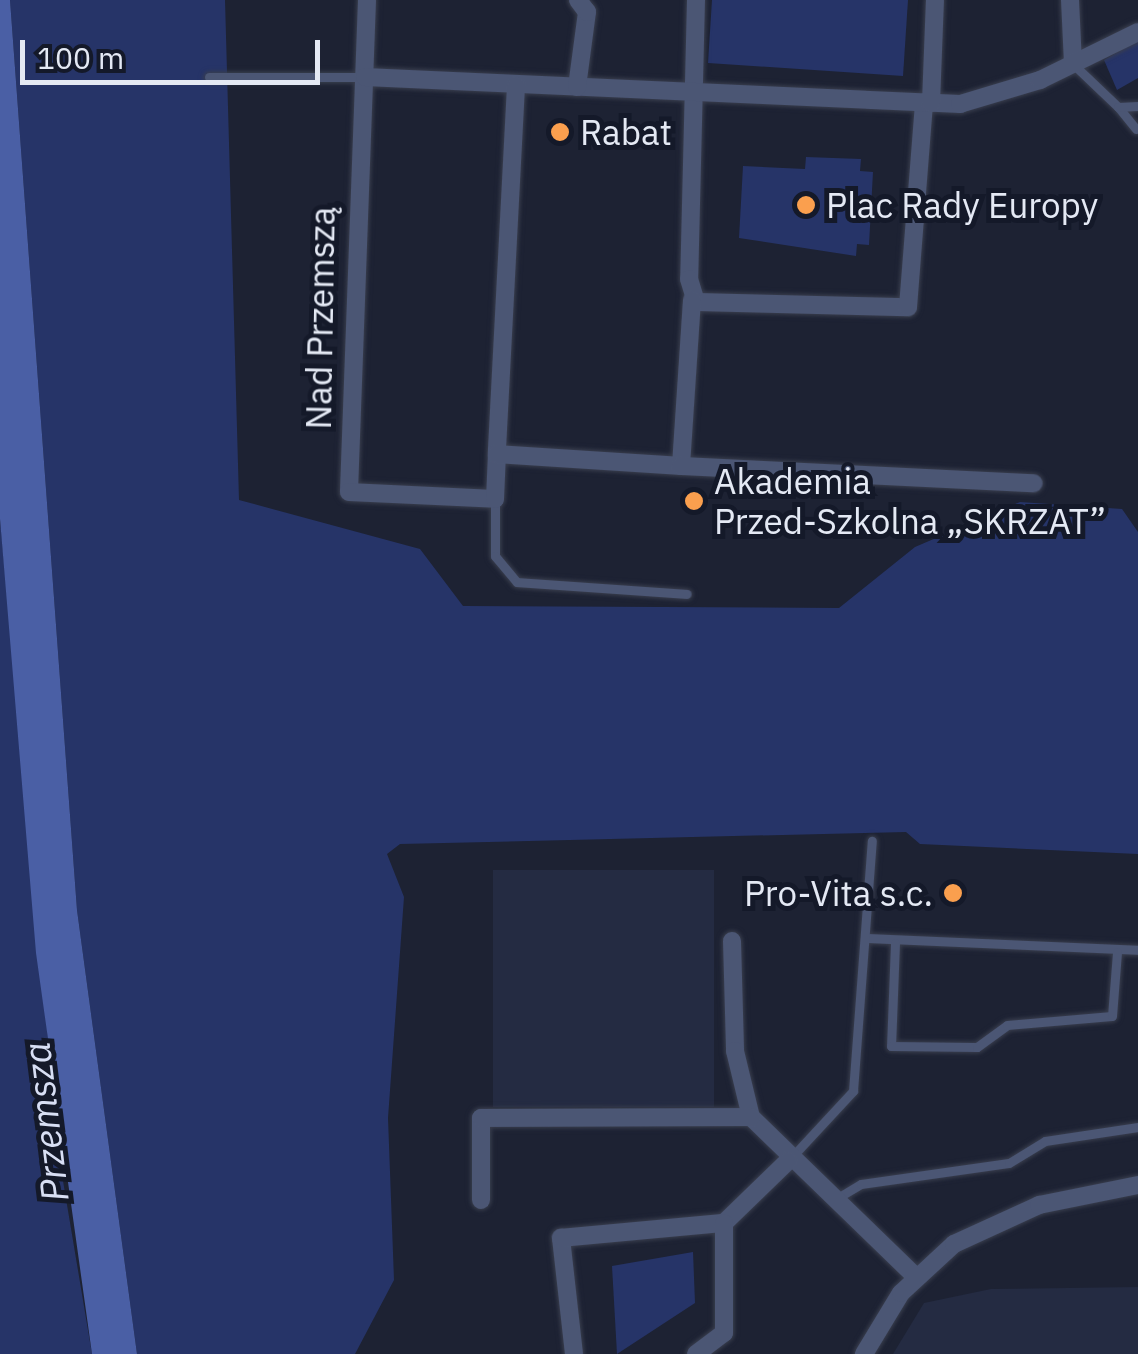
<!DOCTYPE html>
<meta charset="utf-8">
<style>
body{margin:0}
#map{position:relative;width:1138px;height:1354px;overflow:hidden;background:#1d2233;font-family:"IBM Plex Sans",sans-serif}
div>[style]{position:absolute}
.built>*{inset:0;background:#242b42;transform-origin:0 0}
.green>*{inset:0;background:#263468}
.water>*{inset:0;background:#4a5fa5}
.roads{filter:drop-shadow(0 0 2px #393e4e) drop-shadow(0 0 2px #393e4e)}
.service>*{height:9px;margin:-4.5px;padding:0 4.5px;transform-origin:4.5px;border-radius:4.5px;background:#4b5674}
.minor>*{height:18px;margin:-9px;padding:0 9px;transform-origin:9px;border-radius:9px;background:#4b5674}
.dots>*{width:28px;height:28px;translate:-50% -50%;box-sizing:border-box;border:5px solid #141929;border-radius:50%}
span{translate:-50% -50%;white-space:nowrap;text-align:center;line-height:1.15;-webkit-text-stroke:10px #141929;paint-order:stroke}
.poi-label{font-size:35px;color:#e4e9f4}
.left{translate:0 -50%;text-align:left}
.right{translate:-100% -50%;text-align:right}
.street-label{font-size:35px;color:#e4e9f4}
.water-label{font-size:38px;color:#d8dff4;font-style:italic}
.scale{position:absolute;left:20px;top:40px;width:300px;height:45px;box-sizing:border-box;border:5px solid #e4e9f4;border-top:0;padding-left:12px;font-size:30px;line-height:35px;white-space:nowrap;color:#e4e9f4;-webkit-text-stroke:8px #141929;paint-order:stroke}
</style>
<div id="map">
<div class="built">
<div style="left:714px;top:870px;width:237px;height:221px;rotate:90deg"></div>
<div style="clip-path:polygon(1138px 1287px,1138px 1354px,893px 1354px,924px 1303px,991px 1289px)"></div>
</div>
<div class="green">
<div style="clip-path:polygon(10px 0,225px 0,239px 500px,420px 549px,463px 606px,839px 608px,915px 547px,1020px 502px,1122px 509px,1138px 532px,1138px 854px,920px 844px,906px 832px,400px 844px,387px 854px,404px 897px,388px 1118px,394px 1280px,355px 1354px,137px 1354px,77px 910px)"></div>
<div style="clip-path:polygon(712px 0,908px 0,903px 76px,708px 63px)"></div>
<div style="clip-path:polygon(1138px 40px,1138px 78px,1117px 90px,1104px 60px)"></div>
<div style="clip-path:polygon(806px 157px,861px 159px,860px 171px,873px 172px,869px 245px,857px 244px,856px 256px,739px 238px,743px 166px,805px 169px)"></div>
<div style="clip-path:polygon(0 519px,59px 1157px,92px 1354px,0 1354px)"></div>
<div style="clip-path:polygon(693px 1252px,695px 1303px,617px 1354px,612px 1266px)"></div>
</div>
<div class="water">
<div style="clip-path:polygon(0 0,10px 0,77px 910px,137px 1354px,92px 1354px,36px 953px,0 519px)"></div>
</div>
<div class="roads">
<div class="service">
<div style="left:1073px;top:64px;width:62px;rotate:43.7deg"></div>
<div style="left:209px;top:77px;width:156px"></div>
<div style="left:1136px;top:129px;width:28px;rotate:-129deg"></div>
<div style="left:1118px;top:107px;width:20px;rotate:-3deg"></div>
<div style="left:495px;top:499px;width:57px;rotate:90deg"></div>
<div style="left:495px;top:556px;width:34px;rotate:50deg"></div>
<div style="left:517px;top:582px;width:170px;rotate:4deg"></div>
<div style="left:866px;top:938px;width:272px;rotate:2.5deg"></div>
<div style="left:895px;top:943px;width:103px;rotate:92.2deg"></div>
<div style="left:891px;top:1046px;width:86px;rotate:0.7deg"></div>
<div style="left:977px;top:1047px;width:37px;rotate:-36deg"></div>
<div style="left:1007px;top:1025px;width:105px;rotate:-4.9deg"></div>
<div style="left:1112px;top:1016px;width:64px;rotate:-85.5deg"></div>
<div style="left:790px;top:1159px;width:93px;rotate:-47.2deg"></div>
<div style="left:853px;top:1091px;width:251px;rotate:-85.7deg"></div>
<div style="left:834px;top:1200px;width:31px;rotate:-31deg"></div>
<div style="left:861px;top:1184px;width:149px;rotate:-8.1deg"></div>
<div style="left:1009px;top:1163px;width:42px;rotate:-31.4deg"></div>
<div style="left:1045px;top:1141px;width:94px;rotate:-8.6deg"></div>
</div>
<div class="minor">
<div style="left:367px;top:0;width:492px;rotate:92.1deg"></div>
<div style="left:349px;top:492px;width:146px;rotate:2.7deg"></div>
<div style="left:495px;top:499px;width:45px;rotate:-87.5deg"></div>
<div style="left:696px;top:0;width:279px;rotate:91.4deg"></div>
<div style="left:689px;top:279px;width:24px;rotate:73deg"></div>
<div style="left:696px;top:302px;width:212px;rotate:1.4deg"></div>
<div style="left:908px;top:307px;width:205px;rotate:-85.5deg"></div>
<div style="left:1070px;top:0;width:63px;rotate:87.3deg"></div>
<div style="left:365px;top:77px;width:596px;rotate:2.6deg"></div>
<div style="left:960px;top:104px;width:84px;rotate:-16.7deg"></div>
<div style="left:1040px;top:80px;width:109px;rotate:-26.1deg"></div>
<div style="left:516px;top:86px;width:368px;rotate:93deg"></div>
<div style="left:497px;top:454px;width:184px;rotate:3.7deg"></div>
<div style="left:577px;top:87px;width:76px;rotate:-82.4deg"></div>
<div style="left:587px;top:12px;width:15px;rotate:-127deg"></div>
<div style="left:931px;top:103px;width:103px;rotate:-87.8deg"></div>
<div style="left:692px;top:300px;width:166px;rotate:93.8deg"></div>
<div style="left:681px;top:466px;width:353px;rotate:2.8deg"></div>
<div style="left:732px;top:941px;width:110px;rotate:88.4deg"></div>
<div style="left:735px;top:1051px;width:68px;rotate:76.4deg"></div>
<div style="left:751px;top:1117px;width:228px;rotate:44.1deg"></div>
<div style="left:481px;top:1200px;width:82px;rotate:-90deg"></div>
<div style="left:481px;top:1118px;width:270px;rotate:-0.2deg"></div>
<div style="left:574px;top:1354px;width:117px;rotate:-96.4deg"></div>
<div style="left:561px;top:1238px;width:164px;rotate:-5.3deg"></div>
<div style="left:724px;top:1223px;width:89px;rotate:-44.1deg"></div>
<div style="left:696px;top:1354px;width:35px;rotate:-37deg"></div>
<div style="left:724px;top:1333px;width:110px;rotate:-90deg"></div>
<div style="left:864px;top:1354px;width:71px;rotate:-58.8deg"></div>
<div style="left:901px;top:1293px;width:72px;rotate:-42.8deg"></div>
<div style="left:954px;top:1244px;width:94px;rotate:-24.6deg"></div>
<div style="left:1039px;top:1205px;width:101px;rotate:-11.4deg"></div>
</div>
</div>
<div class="dots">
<div style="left:560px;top:132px;background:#fa9f4e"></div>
<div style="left:806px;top:205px;background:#fa9f4e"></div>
<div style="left:694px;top:501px;background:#fa9f4e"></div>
<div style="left:953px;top:893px;background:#fa9f4e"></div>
</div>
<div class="poi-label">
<span class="left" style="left:580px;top:132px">Rabat</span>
<span class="left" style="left:826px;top:205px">Plac Rady Europy</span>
<span class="left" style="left:714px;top:501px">Akademia<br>Przed-Szkolna „SKRZAT”</span>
<span class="right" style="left:933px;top:893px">Pro-Vita s.c.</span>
</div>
<div class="street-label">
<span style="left:320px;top:318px;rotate:-89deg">Nad Przemszą</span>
</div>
<div class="water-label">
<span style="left:45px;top:1122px;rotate:-97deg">Przemsza</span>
</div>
<div class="scale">100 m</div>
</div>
